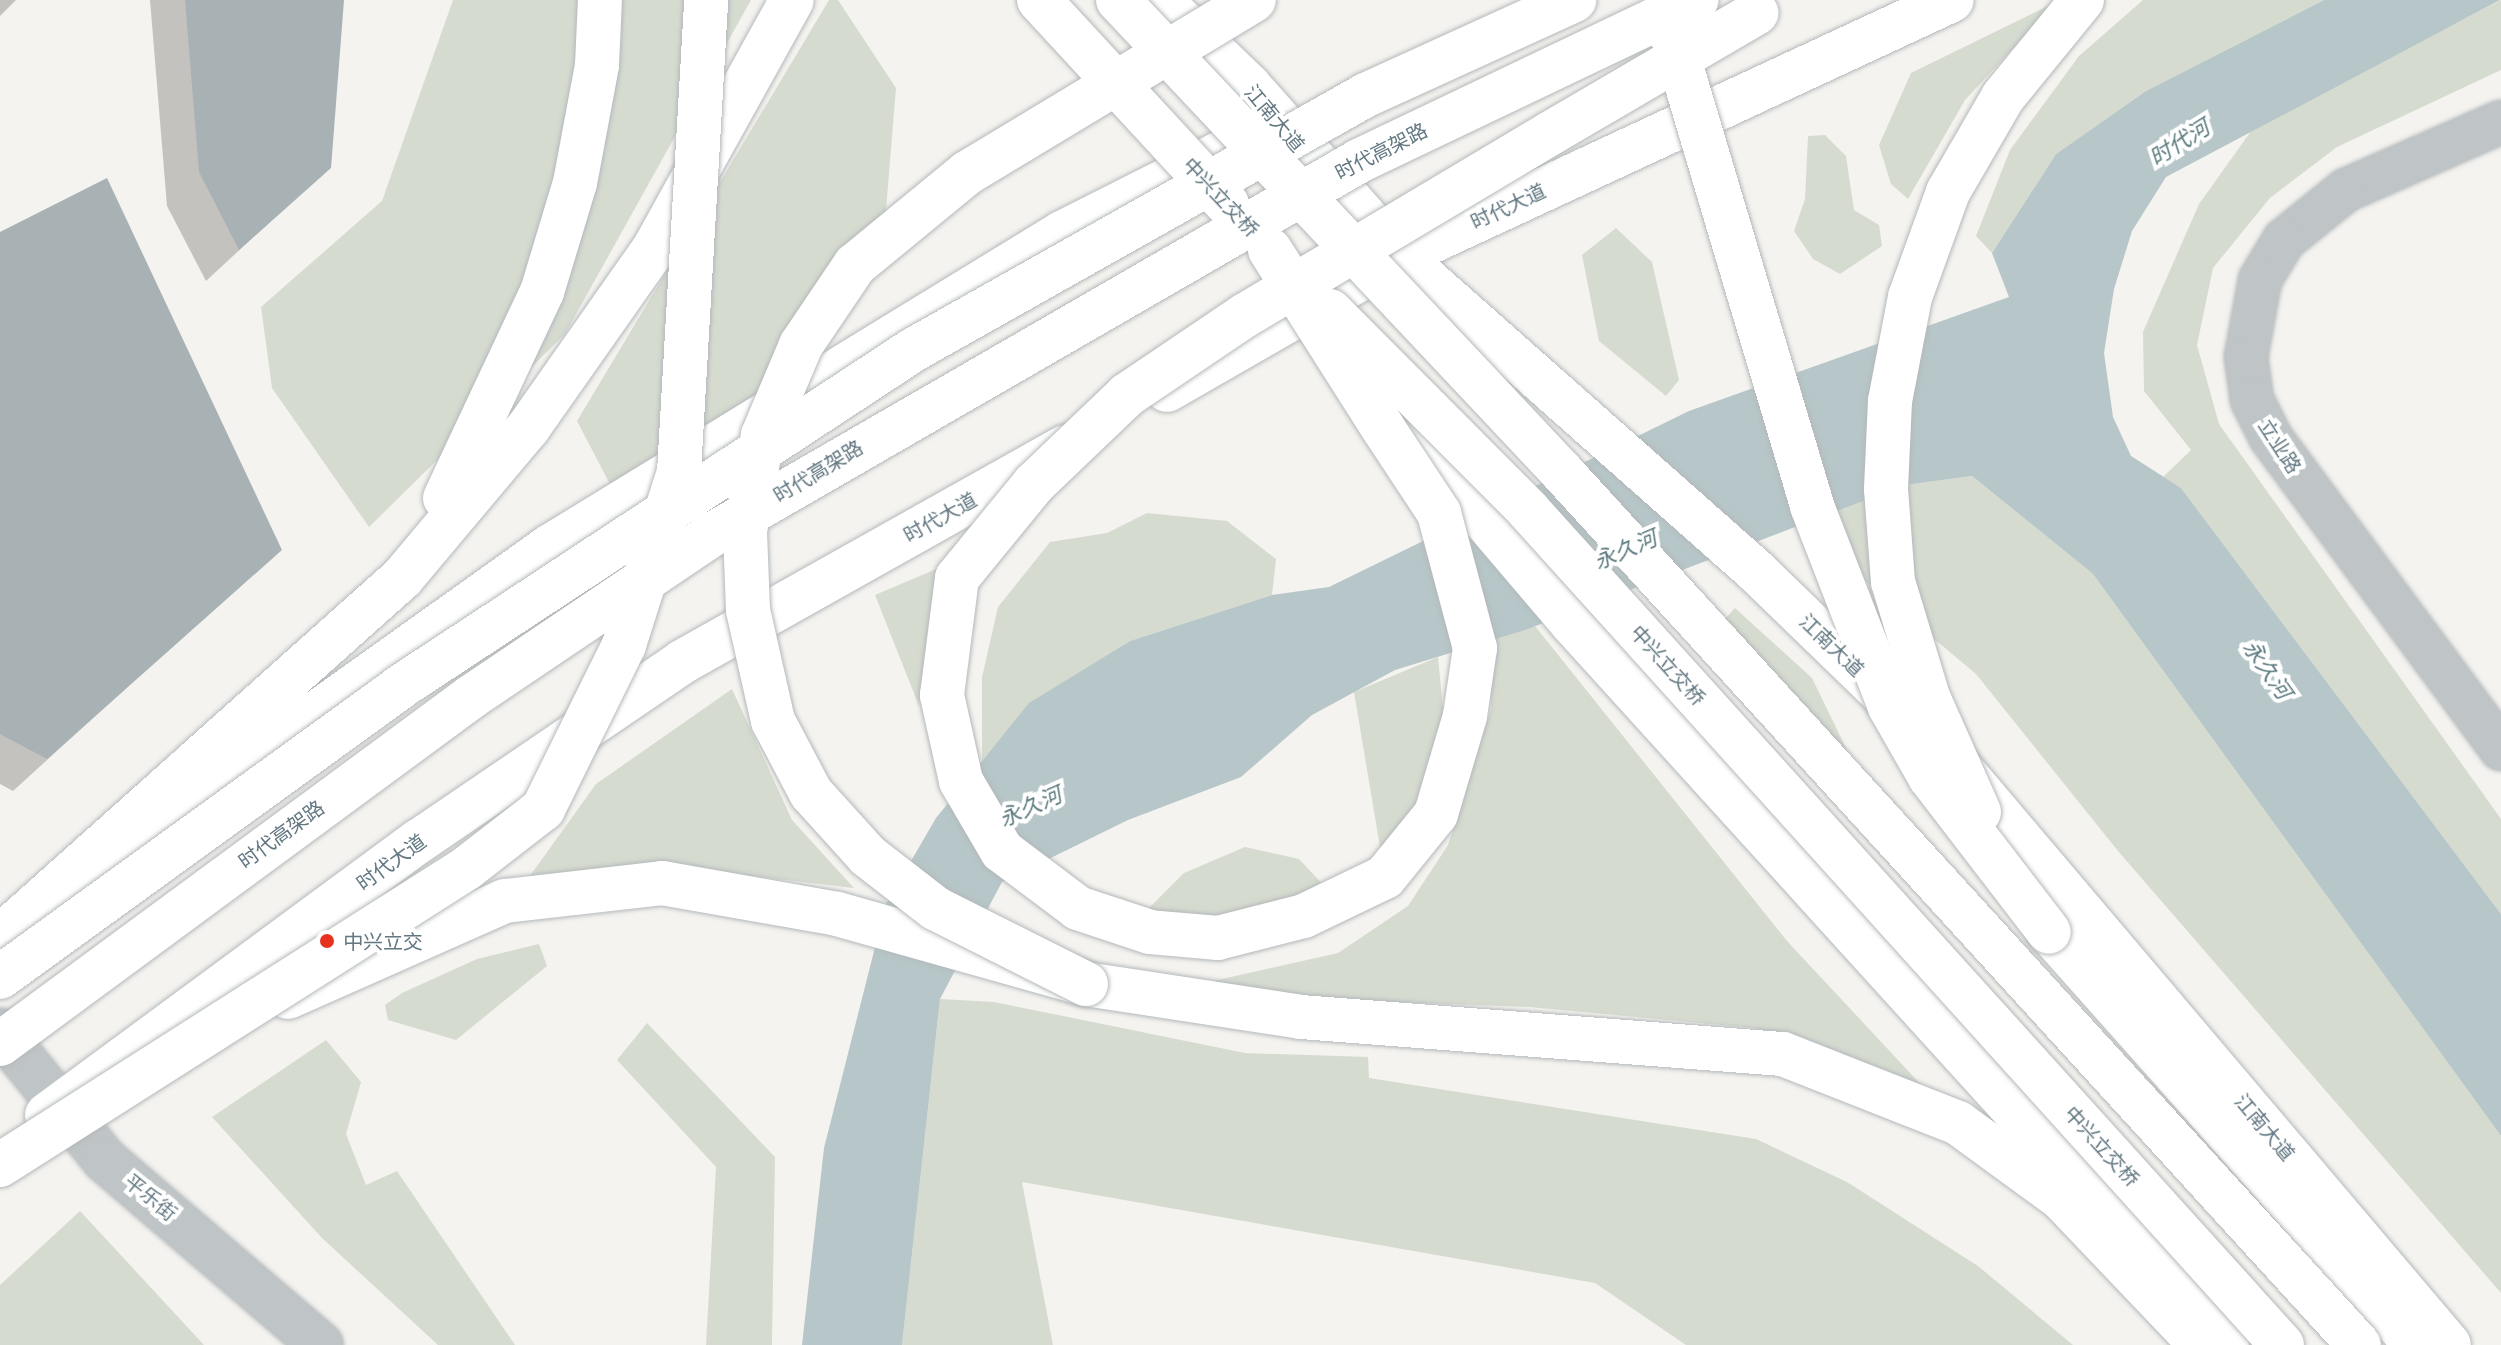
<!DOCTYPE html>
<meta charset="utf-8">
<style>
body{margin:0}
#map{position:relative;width:2501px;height:1345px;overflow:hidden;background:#f4f3ef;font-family:"IBM Plex Sans","Noto Sans SC",sans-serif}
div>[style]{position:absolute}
.green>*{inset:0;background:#d6dbd0}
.water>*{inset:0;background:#b7c6c8}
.shadow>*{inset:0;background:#0003}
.building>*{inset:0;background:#a8b2b5}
.roads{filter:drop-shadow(0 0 2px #b4b9bc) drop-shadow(0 0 2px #b4b9bc)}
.minor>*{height:42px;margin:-21px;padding:0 21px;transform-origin:21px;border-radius:21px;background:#bfc4c6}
.tertiary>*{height:44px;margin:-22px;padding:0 22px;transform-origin:22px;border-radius:22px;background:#bfc4c6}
.primary>*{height:44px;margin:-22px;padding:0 22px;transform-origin:22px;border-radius:22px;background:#fff}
.trunk>*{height:44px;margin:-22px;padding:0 22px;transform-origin:22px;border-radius:22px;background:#fff}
.bridges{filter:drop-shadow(0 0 2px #b4b8ba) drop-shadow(0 0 2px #b4b8ba)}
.trunk-bridge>*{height:44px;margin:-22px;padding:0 22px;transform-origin:22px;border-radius:22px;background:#fff}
.dots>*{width:22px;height:22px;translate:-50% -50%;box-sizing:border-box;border:4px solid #fff;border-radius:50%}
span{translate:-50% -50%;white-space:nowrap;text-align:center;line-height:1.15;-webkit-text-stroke:8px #fff;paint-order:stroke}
.street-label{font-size:20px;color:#627781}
.poi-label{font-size:20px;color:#627781}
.left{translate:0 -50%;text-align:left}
.water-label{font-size:22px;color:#5d7b7f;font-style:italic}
</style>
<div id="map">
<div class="green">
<div style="clip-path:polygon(453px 0,751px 0,565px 334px,369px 527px,272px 388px,261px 307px,382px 201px)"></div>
<div style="clip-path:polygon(829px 0,838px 0,896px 88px,885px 222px,752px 408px,613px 490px,577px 421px)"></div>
<div style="clip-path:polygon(2143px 0,2324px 0,2146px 91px,2056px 154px,1992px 253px,1976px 236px,2010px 150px,2079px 56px)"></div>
<div style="clip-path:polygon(2501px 0,2501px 70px,2337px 147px,2270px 198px,2213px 268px,2197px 345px,2219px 424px,2501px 819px,2501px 914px,2181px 488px,2163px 477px,2191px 450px,2144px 391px,2143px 332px,2199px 204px,2254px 127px)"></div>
<div style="clip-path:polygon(2056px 2px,1965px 100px,1908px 199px,1891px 184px,1879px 145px,1911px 73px)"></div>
<div style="clip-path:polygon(1825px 135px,1846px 156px,1854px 210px,1879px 225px,1882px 246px,1840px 274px,1813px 259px,1794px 231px,1805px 199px,1808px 136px)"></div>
<div style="clip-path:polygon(1616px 228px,1652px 262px,1679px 380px,1666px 396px,1599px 341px,1582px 255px)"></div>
<div style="clip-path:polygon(1972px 476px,2093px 574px,2501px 1136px,2501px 1293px,2118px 851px,1976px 674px,1797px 524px,1905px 485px)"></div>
<div style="clip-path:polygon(1147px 513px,1227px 521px,1276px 559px,1272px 595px,1130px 641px,1030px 703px,982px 761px,982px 677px,998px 607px,1050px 542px,1107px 533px)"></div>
<div style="clip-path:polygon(967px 556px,921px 683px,919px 706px,875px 595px)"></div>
<div style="clip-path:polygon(1735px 608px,1812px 678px,1860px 777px,1718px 627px)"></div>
<div style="clip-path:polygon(1535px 626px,1787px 941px,1926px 1090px,1754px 1028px,1529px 1007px,1264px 997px,1176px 981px,1213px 981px,1338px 953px,1408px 906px,1448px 845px,1491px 709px,1489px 641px)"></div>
<div style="clip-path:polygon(1438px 657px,1444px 719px,1411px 827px,1381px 853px,1354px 692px)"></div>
<div style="clip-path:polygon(732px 689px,792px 820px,854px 888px,667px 866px,527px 880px,596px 784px)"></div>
<div style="clip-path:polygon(1245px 847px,1299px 859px,1327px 889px,1217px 933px,1148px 909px,1184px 873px)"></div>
<div style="clip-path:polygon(539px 944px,547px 966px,456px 1040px,388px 1020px,385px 1005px,402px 993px,477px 959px)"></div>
<div style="clip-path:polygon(940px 999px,994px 1002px,1245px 1053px,1368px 1057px,1369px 1078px,1756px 1139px,1847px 1182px,1978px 1266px,2073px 1345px,1686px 1345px,1595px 1283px,1022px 1182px,1053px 1345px,902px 1345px)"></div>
<div style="clip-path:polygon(647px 1023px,775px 1157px,772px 1345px,706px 1345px,716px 1167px,617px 1060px)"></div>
<div style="clip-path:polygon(326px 1040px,361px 1082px,346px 1134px,366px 1185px,397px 1171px,515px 1345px,438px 1345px,322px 1238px,212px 1117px)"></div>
<div style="clip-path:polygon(80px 1211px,204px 1345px,0 1345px,0 1285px)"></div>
</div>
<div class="water">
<div style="clip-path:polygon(2324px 0,2500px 0,2166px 177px,2132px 231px,2114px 289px,2104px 353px,2113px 417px,2131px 456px,2181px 488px,2501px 914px,2501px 1136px,2093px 574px,1972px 476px,1905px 485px,1525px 630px,1395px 670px,1312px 715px,1241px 777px,1128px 820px,1002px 882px,940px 999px,902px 1345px,802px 1345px,824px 1148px,886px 904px,936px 818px,1029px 703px,1130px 641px,1272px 595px,1329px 587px,1689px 411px,2009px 297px,1992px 253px,2056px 154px,2146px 91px)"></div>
</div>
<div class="shadow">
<div style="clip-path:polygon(0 0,16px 0,0 16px)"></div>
<div style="clip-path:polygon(150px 0,342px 0,329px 167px,206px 281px,167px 206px)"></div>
<div style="clip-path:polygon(0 234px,279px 549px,13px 791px,0 784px)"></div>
</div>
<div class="building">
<div style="clip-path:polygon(185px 0,344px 0,331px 168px,239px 250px,199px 172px)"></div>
<div style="clip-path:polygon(107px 178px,282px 550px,47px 759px,0 734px,0 232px)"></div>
</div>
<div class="roads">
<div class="minor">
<div style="left:2501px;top:122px;width:169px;rotate:156.3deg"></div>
<div style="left:2346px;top:190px;width:80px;rotate:141.1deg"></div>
<div style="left:2284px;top:240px;width:47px;rotate:121deg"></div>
<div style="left:2260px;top:280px;width:78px;rotate:100.3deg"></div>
<div style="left:2246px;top:357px;width:43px;rotate:82.1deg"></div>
<div style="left:2252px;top:400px;width:42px;rotate:63.4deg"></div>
<div style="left:2271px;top:438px;width:387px;rotate:53.5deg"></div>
</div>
<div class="tertiary">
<div style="left:0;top:1031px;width:166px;rotate:50.9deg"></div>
<div style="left:105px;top:1160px;width:284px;rotate:40.6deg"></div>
</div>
<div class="primary">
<div style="left:1160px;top:0;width:124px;rotate:44deg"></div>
<div style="left:1249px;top:86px;width:227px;rotate:48.4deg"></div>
<div style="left:1400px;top:256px;width:477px;rotate:41.5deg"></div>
<div style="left:1757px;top:572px;width:185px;rotate:44.1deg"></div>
<div style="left:1167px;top:390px;width:269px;rotate:-29.9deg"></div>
<div style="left:1400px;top:256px;width:608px;rotate:-24.88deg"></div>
<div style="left:1383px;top:401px;width:290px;rotate:49.6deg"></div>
<div style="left:1571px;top:622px;width:976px;rotate:47.78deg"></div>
<div style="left:1960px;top:768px;width:756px;rotate:49.72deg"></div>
<div style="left:106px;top:863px;width:544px;rotate:-35.5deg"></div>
<div style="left:549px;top:547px;width:601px;rotate:-31.47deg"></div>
<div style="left:1062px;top:233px;width:182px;rotate:-26.8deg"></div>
<div style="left:47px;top:1115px;width:462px;rotate:-36.4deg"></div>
<div style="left:419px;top:841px;width:318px;rotate:-34.2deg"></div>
<div style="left:682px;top:662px;width:439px;rotate:-29.3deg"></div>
</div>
<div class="trunk">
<div style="left:445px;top:498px;width:228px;rotate:-64.8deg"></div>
<div style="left:542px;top:292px;width:114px;rotate:-73.2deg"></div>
<div style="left:575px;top:183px;width:120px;rotate:-79.4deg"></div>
<div style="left:597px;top:65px;width:65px;rotate:-87.4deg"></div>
<div style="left:2049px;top:932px;width:553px;rotate:48.38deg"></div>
<div style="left:0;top:937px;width:539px;rotate:-41.77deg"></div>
<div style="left:402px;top:578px;width:196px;rotate:-50deg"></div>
<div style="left:528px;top:428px;width:221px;rotate:-54.9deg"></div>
<div style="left:655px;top:247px;width:282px;rotate:-61deg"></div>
<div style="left:288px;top:997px;width:237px;rotate:-23.9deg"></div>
<div style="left:505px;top:901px;width:158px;rotate:-6.5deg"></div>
<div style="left:662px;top:883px;width:178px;rotate:10deg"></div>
<div style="left:837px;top:914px;width:259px;rotate:15.7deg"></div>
<div style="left:1086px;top:984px;width:218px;rotate:8.7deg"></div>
<div style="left:1301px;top:1017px;width:483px;rotate:4.4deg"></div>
<div style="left:1783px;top:1054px;width:188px;rotate:21.5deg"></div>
<div style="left:1958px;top:1123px;width:127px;rotate:36.1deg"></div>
<div style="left:2061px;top:1198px;width:203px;rotate:46.4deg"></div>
</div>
</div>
<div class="bridges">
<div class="trunk-bridge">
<div style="left:1039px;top:0;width:277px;rotate:47.3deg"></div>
<div style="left:1118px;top:0;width:648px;rotate:46.75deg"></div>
<div style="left:1562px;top:472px;width:1182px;rotate:47.61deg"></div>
<div style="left:1670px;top:29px;width:498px;rotate:73.4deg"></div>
<div style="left:1812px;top:506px;width:216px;rotate:68.8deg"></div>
<div style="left:1890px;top:707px;width:81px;rotate:60.3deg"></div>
<div style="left:1930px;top:777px;width:195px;rotate:52.5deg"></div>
<div style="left:1270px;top:250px;width:211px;rotate:57.6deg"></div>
<div style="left:1383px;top:428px;width:102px;rotate:56.6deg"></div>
<div style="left:1439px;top:513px;width:140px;rotate:75.1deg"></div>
<div style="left:1475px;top:648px;width:69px;rotate:98.4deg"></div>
<div style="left:1465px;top:716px;width:102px;rotate:106.5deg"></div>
<div style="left:1436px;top:814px;width:81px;rotate:129deg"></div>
<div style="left:1385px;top:877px;width:90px;rotate:154.3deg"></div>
<div style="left:1304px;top:916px;width:89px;rotate:165.7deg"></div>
<div style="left:1218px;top:938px;width:68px;rotate:-175deg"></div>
<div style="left:1150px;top:932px;width:76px;rotate:-161.6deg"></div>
<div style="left:1078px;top:908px;width:95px;rotate:-143.1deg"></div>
<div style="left:1002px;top:851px;width:81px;rotate:-120.4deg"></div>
<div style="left:961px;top:781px;width:88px;rotate:-102.5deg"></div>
<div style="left:942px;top:695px;width:118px;rotate:-82.7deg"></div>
<div style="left:957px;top:578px;width:122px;rotate:-50.7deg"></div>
<div style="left:1034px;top:484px;width:129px;rotate:-43.7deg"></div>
<div style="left:1127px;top:395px;width:141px;rotate:-34deg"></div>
<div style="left:1244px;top:316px;width:357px;rotate:-30.8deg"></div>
<div style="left:1551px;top:133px;width:238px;rotate:-30.3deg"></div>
<div style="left:1330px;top:311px;width:281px;rotate:45.1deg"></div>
<div style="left:1528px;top:510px;width:1125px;rotate:47.92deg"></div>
<div style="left:1979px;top:812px;width:126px;rotate:-113.9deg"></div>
<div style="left:1928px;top:697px;width:120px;rotate:-106.9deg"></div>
<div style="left:1893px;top:582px;width:93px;rotate:-94.3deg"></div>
<div style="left:1886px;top:489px;width:88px;rotate:-87.4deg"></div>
<div style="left:1890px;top:401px;width:106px;rotate:-79.1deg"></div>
<div style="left:1910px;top:297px;width:112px;rotate:-70.1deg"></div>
<div style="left:1948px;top:192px;width:110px;rotate:-59.9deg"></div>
<div style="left:2003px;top:97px;width:125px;rotate:-50.8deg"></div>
<div style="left:0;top:977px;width:494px;rotate:-35.9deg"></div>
<div style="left:400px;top:687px;width:614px;rotate:-33.3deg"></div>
<div style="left:913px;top:350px;width:520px;rotate:-29.38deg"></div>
<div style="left:1366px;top:95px;width:229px;rotate:-24.5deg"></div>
<div style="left:1086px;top:984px;width:169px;rotate:-153.3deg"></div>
<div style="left:935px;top:908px;width:85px;rotate:-142.2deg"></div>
<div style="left:868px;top:856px;width:85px;rotate:-132.1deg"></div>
<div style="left:811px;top:793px;width:81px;rotate:-117.8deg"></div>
<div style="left:773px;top:721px;width:114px;rotate:-102.7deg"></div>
<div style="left:748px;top:610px;width:79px;rotate:-92.2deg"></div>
<div style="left:745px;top:531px;width:98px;rotate:-79.4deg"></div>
<div style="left:763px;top:435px;width:98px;rotate:-67.1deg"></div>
<div style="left:801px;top:345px;width:97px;rotate:-56deg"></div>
<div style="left:855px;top:265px;width:145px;rotate:-39.4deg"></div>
<div style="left:967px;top:173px;width:335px;rotate:-31.1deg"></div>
<div style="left:0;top:1044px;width:585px;rotate:-36.38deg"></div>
<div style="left:471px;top:697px;width:292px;rotate:-34deg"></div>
<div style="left:713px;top:534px;width:746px;rotate:-30deg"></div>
<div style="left:1359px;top:161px;width:374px;rotate:-25.5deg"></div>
<div style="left:0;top:1165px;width:553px;rotate:-32.46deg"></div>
<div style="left:467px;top:868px;width:96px;rotate:-37.8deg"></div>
<div style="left:543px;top:809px;width:183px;rotate:-63.7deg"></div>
<div style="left:624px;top:645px;width:182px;rotate:-72.4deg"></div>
<div style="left:679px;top:472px;width:473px;rotate:-86.7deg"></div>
</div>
</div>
<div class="dots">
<div style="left:327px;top:941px;background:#e7321d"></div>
</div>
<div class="street-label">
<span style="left:1275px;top:118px;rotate:50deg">江南大道</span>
<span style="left:1381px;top:151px;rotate:-27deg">时代高架路</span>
<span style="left:1221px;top:197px;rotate:47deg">中兴立交桥</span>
<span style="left:1508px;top:206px;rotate:-25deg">时代大道</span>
<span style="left:2280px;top:446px;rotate:57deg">立业路</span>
<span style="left:818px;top:471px;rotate:-31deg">时代高架路</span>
<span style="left:940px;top:517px;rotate:-29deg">时代大道</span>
<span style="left:1832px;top:645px;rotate:44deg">江南大道</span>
<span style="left:1668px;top:665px;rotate:48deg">中兴立交桥</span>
<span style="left:281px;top:834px;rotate:-36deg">时代高架路</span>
<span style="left:391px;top:862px;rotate:-36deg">时代大道</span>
<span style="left:2265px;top:1127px;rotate:50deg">江南大道</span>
<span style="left:2102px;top:1146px;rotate:48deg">中兴立交桥</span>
<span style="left:151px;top:1197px;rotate:39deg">平乐街</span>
</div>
<div class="poi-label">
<span class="left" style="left:343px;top:941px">中兴立交</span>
</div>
<div class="water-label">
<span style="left:2179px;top:142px;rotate:-32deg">时代河</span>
<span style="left:1625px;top:549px;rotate:-23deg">永久河</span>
<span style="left:2268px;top:669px;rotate:55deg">永久河</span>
<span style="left:1030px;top:806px;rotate:-24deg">永久河</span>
</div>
</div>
